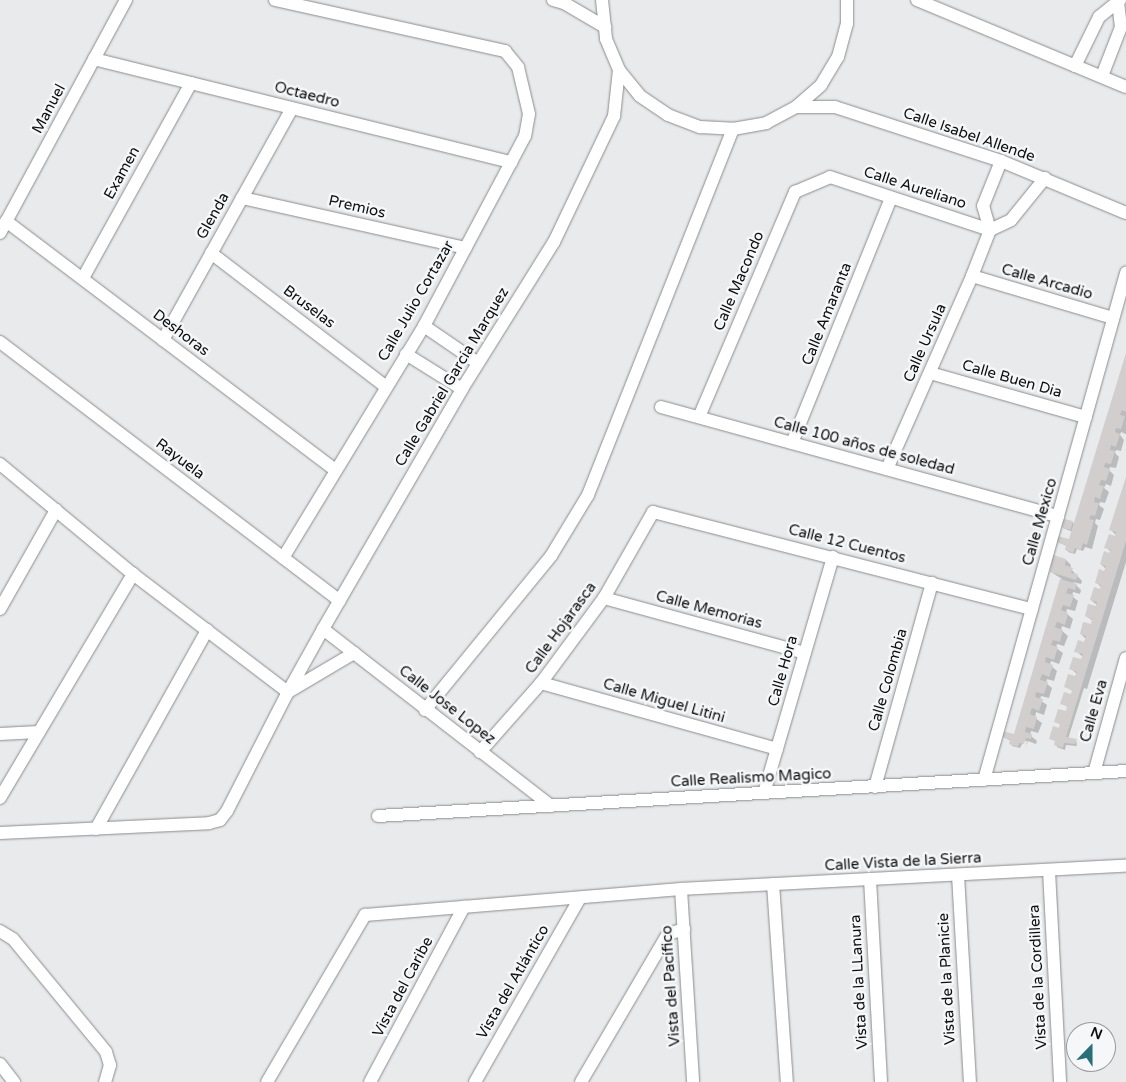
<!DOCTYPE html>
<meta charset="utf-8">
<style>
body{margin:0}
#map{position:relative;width:1126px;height:1082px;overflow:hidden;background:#e8eaec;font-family:"Varela Round",sans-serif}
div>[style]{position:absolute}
.shadow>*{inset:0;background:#0003}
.building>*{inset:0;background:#d1cecd;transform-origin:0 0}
.roads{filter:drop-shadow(0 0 1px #8a8c8e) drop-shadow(0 0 1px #8a8c8e)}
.minor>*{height:12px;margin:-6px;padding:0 6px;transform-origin:6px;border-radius:6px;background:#fff}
span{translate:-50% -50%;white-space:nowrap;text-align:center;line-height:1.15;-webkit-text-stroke:5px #f5f7f9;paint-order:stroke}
.street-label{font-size:15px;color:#0f0f10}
.north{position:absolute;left:1066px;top:1022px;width:50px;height:50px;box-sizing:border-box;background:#f5f7f9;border:1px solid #999a9c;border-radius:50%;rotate:22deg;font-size:14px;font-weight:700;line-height:20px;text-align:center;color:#0f0f10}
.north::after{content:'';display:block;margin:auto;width:18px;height:22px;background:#27707a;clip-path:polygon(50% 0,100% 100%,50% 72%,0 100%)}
</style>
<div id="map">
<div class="shadow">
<div style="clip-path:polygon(1126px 355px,1126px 434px,1121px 432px,1120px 435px,1124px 440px,1121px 451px,1116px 450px,1115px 453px,1119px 457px,1116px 468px,1110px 467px,1109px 470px,1114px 475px,1111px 486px,1106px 484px,1104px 488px,1109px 492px,1105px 503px,1100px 502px,1099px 505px,1104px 509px,1100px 520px,1096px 519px,1095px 523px,1098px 526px,1092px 549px,1085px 547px,1083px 551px,1077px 549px,1075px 554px,1068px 552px,1067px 546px,1057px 542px,1070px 541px,1073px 532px,1063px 528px,1072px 522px,1075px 525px)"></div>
<div style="clip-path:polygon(1126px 480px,1126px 562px,1087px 689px,1084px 688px,1068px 739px,1076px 740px,1077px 746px,1066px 745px,1065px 750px,1057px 747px,1056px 741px,1051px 738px,1061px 725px,1056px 722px,1067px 713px,1068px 707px,1061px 703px,1071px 696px,1073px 691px,1066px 687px,1077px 674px,1071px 669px,1082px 661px,1083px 657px,1076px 651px,1085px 643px,1086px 639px,1081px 634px,1092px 625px,1093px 621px,1086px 616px,1097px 605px,1091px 600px,1102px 588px,1096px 582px,1105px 572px,1106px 569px,1101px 564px,1111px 552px,1106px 547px,1119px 538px,1111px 530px)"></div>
<div style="clip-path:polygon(1054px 557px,1066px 560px,1071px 565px,1070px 568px,1082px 581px,1081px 584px,1073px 582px,1081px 590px,1080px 594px,1073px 592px,1072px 596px,1078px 601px,1075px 611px,1067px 609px,1066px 613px,1073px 619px,1070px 629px,1062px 626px,1061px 630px,1068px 636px,1064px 646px,1057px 644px,1056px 648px,1063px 653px,1059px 664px,1051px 661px,1050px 665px,1057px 671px,1054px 681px,1047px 679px,1046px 683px,1052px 688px,1049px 698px,1041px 696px,1040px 700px,1047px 705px,1044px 715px,1036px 712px,1035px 718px,1042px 723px,1038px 733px,1031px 731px,1030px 735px,1037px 741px,1036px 744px,1028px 741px,1026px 746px,1027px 741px,1024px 741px,1020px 748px,1012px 746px,1011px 741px,1001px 736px,1014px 736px,1062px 579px,1051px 572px)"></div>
</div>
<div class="building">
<div style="clip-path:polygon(1126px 353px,1126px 412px,1122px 410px,1120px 415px,1125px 416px,1121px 429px,1116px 428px,1115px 432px,1120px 434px,1116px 447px,1111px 445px,1110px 450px,1115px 451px,1111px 464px,1105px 463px,1104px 467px,1110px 469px,1106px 481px,1101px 480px,1099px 485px,1104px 486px,1100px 499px,1095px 497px,1094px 502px,1099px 503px,1095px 516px,1091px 515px,1089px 519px,1094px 520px,1087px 545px,1083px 543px,1081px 550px,1075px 548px,1073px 553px,1065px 550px,1066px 545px,1056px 542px,1058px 536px,1069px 539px)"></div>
<div style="clip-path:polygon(1126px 477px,1126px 541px,1066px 737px,1077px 739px,1075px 744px,1064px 743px,1063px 748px,1054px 745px,1055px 741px,1049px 739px,1053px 726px,1059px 728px,1060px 724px,1054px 722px,1058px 709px,1066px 711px,1067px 706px,1060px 704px,1064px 692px,1071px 694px,1072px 690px,1064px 687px,1068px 674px,1075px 676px,1077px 672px,1069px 669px,1073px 657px,1081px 659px,1083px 654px,1074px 652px,1078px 640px,1084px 642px,1086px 636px,1080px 634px,1083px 622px,1091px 624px,1092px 619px,1085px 616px,1088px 604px,1096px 606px,1097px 602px,1090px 600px,1094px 587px,1100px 589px,1101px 585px,1095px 583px,1099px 569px,1104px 571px,1106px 566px,1100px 564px,1104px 551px,1109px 553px,1111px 550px,1104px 548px,1109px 534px,1115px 536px,1116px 532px,1109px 530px)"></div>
<div style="left:1064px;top:519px;width:9px;height:9px;rotate:13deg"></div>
<div style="clip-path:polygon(1053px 555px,1066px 559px,1065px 565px,1073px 568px,1071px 573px,1078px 574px,1076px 580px,1050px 572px)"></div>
<div style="clip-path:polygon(1060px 579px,1077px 584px,1075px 590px,1068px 588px,1066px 593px,1074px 595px,1070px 607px,1063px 605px,1061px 610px,1068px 613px,1065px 625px,1057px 622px,1055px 627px,1063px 630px,1060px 642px,1053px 640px,1051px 645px,1058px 647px,1054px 660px,1046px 657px,1045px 662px,1053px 665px,1049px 677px,1042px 674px,1040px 680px,1048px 682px,1044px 694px,1036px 692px,1035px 697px,1043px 699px,1039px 711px,1032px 708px,1030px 714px,1037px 717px,1034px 729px,1026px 727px,1025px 732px,1032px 734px,1031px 739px,1026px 738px,1024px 744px,1019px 743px,1018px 747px,1009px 744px,1010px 740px,1000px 736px,1002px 731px,1014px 734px)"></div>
</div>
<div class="roads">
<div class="minor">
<div style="left:275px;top:0;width:236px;rotate:12.5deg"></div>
<div style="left:505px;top:51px;width:21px;rotate:51deg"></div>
<div style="left:518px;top:67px;width:48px;rotate:76.8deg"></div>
<div style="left:529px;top:114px;width:22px;rotate:100deg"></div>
<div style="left:525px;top:136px;width:215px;rotate:118deg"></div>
<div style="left:424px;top:326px;width:271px;rotate:121.3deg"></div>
<div style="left:553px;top:0;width:11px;rotate:15deg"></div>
<div style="left:564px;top:3px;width:48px;rotate:30.3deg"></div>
<div style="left:602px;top:0;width:39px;rotate:84deg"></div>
<div style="left:606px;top:39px;width:34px;rotate:67deg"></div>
<div style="left:619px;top:70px;width:33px;rotate:51deg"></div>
<div style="left:640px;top:96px;width:34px;rotate:34deg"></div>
<div style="left:668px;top:115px;width:34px;rotate:21deg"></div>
<div style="left:700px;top:127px;width:33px;rotate:3deg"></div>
<div style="left:733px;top:129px;width:34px;rotate:-10deg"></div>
<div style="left:766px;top:123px;width:34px;rotate:-28deg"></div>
<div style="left:796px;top:107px;width:33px;rotate:-41deg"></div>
<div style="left:821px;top:85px;width:33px;rotate:-59deg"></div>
<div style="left:838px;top:57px;width:34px;rotate:-75deg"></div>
<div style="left:847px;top:24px;width:24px;rotate:-90deg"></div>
<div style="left:917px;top:0;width:226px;rotate:22.6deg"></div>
<div style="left:94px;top:59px;width:430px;rotate:13.9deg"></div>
<div style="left:1075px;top:66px;width:55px;rotate:-63.9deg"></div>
<div style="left:1099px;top:17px;width:27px;rotate:-39deg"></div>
<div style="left:1102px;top:76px;width:53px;rotate:-68.8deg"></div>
<div style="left:1121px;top:27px;width:23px;rotate:-97deg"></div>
<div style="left:796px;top:107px;width:39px"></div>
<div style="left:835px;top:107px;width:175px;rotate:18deg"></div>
<div style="left:1001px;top:161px;width:135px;rotate:22.6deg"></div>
<div style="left:242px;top:198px;width:229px;rotate:12.6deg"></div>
<div style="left:6px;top:221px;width:413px;rotate:37.1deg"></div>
<div style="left:990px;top:230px;width:23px;rotate:-25deg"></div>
<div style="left:1011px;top:220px;width:54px;rotate:-51deg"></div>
<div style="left:0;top:233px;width:265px;rotate:-61.6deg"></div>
<div style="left:211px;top:253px;width:220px;rotate:37.4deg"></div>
<div style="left:972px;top:276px;width:147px;rotate:16.6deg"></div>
<div style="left:83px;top:278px;width:223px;rotate:-61deg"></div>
<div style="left:424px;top:326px;width:65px;rotate:34.4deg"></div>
<div style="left:163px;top:340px;width:265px;rotate:-60.9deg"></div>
<div style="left:0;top:342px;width:427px;rotate:37.3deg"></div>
<div style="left:406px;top:354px;width:66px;rotate:32deg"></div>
<div style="left:930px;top:373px;width:162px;rotate:15.8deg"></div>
<div style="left:661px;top:407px;width:412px;rotate:15.4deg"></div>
<div style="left:699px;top:417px;width:245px;rotate:-66.9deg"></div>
<div style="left:795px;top:192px;width:38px;rotate:-23deg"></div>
<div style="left:830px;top:177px;width:169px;rotate:18.3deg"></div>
<div style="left:792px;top:443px;width:264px;rotate:-68deg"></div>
<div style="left:0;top:464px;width:173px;rotate:39.6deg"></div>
<div style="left:133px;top:574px;width:195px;rotate:37.3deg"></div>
<div style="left:887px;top:469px;width:211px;rotate:-66.2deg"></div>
<div style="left:972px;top:276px;width:49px;rotate:-68.6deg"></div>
<div style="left:990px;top:230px;width:25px;rotate:-106deg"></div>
<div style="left:983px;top:206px;width:48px;rotate:-68.2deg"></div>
<div style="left:604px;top:598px;width:208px;rotate:15.3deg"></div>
<div style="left:0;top:609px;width:114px;rotate:-60.5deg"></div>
<div style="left:323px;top:629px;width:289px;rotate:37.8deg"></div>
<div style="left:541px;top:683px;width:245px;rotate:15.6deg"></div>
<div style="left:288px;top:692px;width:77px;rotate:-30.6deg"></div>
<div style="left:425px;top:710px;width:199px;rotate:-50.7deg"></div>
<div style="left:551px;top:556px;width:71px;rotate:-58.8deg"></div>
<div style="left:588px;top:495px;width:394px;rotate:-68.4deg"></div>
<div style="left:0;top:734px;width:39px;rotate:-3deg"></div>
<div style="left:480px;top:752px;width:92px;rotate:-48.5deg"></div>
<div style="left:541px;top:683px;width:106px;rotate:-53.5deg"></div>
<div style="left:604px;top:598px;width:99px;rotate:-60.3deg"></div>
<div style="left:653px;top:512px;width:391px;rotate:14.4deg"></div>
<div style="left:1094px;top:773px;width:119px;rotate:-74.5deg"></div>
<div style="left:984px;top:780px;width:527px;rotate:-74.35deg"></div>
<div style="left:875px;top:787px;width:212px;rotate:-74.4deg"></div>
<div style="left:764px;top:793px;width:246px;rotate:-73.7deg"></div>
<div style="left:0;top:798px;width:261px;rotate:-59.3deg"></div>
<div style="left:378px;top:816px;width:749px;rotate:-3.44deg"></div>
<div style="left:96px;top:829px;width:228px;rotate:-60.8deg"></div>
<div style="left:0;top:833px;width:209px;rotate:-2.7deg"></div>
<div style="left:209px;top:823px;width:11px;rotate:-15deg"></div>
<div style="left:220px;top:820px;width:11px;rotate:-52deg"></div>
<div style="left:227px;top:811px;width:134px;rotate:-62.9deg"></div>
<div style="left:288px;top:692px;width:72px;rotate:-60.9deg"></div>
<div style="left:323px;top:629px;width:277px;rotate:-59.9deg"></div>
<div style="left:462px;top:389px;width:173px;rotate:-58deg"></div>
<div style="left:554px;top:242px;width:140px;rotate:-64.5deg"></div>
<div style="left:614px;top:116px;width:46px;rotate:-83.8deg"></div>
<div style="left:1049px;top:871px;width:211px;rotate:87deg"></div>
<div style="left:958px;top:875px;width:207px;rotate:86.7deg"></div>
<div style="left:870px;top:879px;width:203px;rotate:86.9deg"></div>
<div style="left:773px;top:884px;width:198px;rotate:86deg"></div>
<div style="left:681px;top:889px;width:193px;rotate:86.4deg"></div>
<div style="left:0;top:931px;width:15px;rotate:32deg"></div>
<div style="left:13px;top:939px;width:146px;rotate:50.5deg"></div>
<div style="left:106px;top:1052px;width:14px;rotate:73deg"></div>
<div style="left:110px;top:1065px;width:18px;rotate:106deg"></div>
<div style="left:0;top:1064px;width:23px;rotate:52deg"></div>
<div style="left:267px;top:1082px;width:194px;rotate:-59.6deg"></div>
<div style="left:365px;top:915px;width:317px;rotate:-4.7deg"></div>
<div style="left:681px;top:889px;width:446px;rotate:-3deg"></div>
<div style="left:370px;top:1082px;width:199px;rotate:-61.8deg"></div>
<div style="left:475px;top:1082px;width:212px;rotate:-60.3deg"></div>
<div style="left:581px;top:1082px;width:172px;rotate:-59.6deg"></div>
<div style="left:668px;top:934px;width:17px;rotate:-17deg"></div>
</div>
</div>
<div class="street-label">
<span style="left:307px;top:95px;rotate:14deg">Octaedro</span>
<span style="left:49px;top:109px;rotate:-62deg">Manuel</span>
<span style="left:969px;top:135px;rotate:19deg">Calle Isabel Allende</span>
<span style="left:122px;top:173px;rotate:-61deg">Examen</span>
<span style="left:915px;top:188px;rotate:18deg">Calle Aureliano</span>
<span style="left:357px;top:207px;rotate:13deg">Premios</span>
<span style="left:213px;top:216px;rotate:-61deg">Glenda</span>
<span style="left:739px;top:281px;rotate:-67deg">Calle Macondo</span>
<span style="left:1047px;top:282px;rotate:16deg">Calle Arcadio</span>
<span style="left:416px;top:301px;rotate:-60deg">Calle Julio Cortazar</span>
<span style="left:309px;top:307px;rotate:37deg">Bruselas</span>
<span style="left:827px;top:314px;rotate:-68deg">Calle Amaranta</span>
<span style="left:181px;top:333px;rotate:37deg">Deshoras</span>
<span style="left:925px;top:343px;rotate:-66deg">Calle Ursula</span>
<span style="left:452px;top:377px;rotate:-59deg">Calle Gabriel Garcia Marquez</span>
<span style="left:1012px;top:379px;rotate:16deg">Calle Buen Dia</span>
<span style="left:864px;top:446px;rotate:15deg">Calle 100 años de soledad</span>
<span style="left:180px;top:459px;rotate:37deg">Rayuela</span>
<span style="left:1040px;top:522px;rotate:-74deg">Calle Mexico</span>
<span style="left:847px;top:544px;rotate:14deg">Calle 12 Cuentos</span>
<span style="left:709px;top:610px;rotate:15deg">Calle Memorias</span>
<span style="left:561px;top:628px;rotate:-54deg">Calle Hojarasca</span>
<span style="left:783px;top:671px;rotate:-74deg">Calle Hora</span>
<span style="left:888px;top:680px;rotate:-74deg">Calle Colombia</span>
<span style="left:664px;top:701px;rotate:16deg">Calle Miguel Litini</span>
<span style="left:447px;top:705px;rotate:38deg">Calle Jose Lopez</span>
<span style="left:1094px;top:711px;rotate:-74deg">Calle Eva</span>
<span style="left:751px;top:778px;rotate:-3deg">Calle Realismo Magico</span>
<span style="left:903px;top:862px;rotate:-3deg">Calle Vista de la Sierra</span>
<span style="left:1038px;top:977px;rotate:-93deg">Vista de la Cordillera</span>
<span style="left:947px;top:979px;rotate:-93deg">Vista de la Planicie</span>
<span style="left:513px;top:982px;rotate:-60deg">Vista del Atlántico</span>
<span style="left:859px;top:982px;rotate:-93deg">Vista de la LLanura</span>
<span style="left:671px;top:986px;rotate:-94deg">Vista del Pacífico</span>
<span style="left:403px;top:987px;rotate:-62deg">Vista del Caribe</span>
</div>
<div class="north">N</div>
</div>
